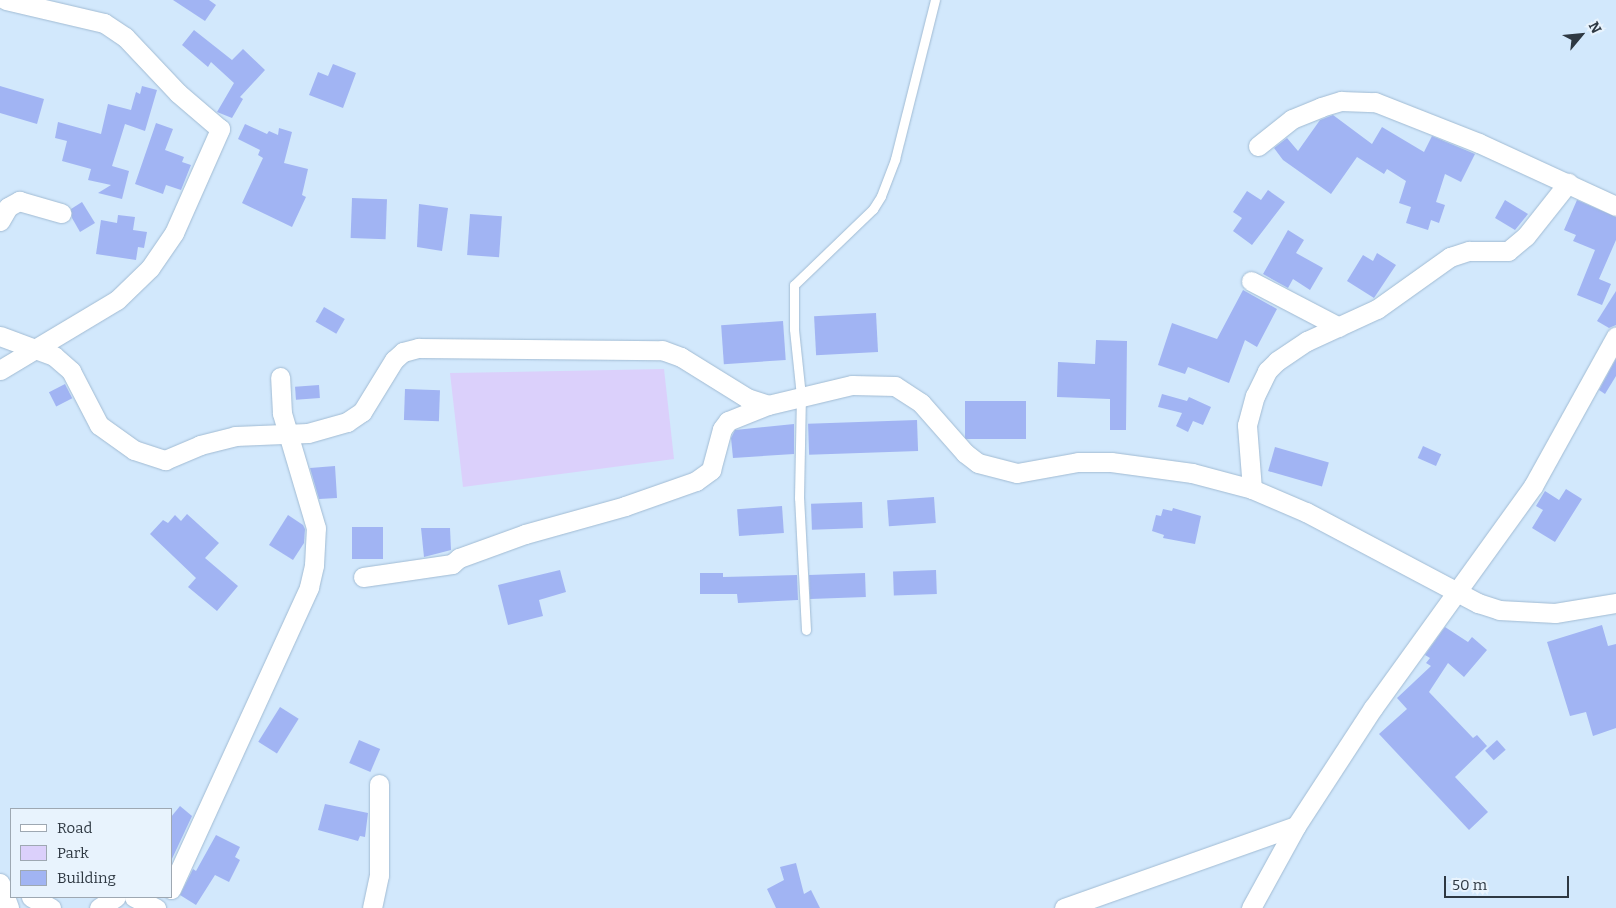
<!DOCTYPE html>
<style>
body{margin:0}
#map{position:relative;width:1616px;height:908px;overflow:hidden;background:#d2e8fc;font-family:Bitter,serif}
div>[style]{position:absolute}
.green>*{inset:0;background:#dbd0fb}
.building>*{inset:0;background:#a1b4f3;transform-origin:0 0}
.roads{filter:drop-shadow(0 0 1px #a1bbd3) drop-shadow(0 0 1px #a1bbd3)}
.lane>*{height:9px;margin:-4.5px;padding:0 4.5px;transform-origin:4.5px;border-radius:4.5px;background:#fff}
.street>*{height:19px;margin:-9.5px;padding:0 9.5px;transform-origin:9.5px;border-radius:9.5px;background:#fff}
span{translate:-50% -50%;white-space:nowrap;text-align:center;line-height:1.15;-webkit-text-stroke:4px #e8f3fd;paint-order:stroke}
.legend{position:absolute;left:10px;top:808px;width:162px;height:90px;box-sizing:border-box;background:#e8f3fd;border:1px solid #9ea8b2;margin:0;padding:6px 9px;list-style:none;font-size:15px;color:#2e3842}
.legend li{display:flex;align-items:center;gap:10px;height:25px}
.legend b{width:25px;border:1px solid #9ea8b2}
.north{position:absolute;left:1556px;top:10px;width:50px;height:50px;-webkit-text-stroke:4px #e8f3fd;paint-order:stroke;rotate:62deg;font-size:14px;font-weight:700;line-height:20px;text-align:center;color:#2e3842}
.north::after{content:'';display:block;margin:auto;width:18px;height:22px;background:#2e3842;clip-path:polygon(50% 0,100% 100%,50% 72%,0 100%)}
.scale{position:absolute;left:1444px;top:876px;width:125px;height:22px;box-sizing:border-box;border:2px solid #2e3842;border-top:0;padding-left:6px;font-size:15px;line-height:18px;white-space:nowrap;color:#2e3842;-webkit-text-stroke:4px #e8f3fd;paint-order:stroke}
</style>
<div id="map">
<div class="green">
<div style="clip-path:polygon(664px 369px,674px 459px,463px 487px,450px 373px)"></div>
</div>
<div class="building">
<div style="clip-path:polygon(173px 0,209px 0,216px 5px,205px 21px)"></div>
<div style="clip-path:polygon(194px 30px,232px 60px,243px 49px,265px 70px,240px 97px,243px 99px,232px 118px,217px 112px,234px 83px,211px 62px,208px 67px,182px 45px)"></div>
<div style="clip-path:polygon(333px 64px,356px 73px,343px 108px,309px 95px,318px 72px,328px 76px)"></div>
<div style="clip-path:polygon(0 86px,44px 99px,37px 124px,0 113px)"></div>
<div style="clip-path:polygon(142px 86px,157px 90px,145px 131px,125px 124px,112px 166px,129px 171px,122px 199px,98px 193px,111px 185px,88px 180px,91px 169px,62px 161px,67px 141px,55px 138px,58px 122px,101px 134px,108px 104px,131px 110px,136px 92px,140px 94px)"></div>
<div style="clip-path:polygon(1333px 115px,1372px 144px,1382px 127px,1424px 152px,1432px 136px,1475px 154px,1461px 182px,1445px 174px,1436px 202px,1445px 205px,1439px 223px,1431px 220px,1428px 230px,1406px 223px,1411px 207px,1399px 203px,1406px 181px,1387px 169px,1384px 174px,1357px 157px,1331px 194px,1283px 160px,1274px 148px,1287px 138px,1298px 151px,1320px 120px)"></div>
<div style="clip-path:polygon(156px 123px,173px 129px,165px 150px,184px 157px,182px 162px,191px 165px,181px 190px,166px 185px,163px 194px,135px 184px)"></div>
<div style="clip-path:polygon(245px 124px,267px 134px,269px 131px,278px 135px,279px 128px,292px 132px,284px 163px,308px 169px,302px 195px,306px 197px,292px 227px,242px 203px,263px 158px,258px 155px,260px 150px,238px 139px)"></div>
<div style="clip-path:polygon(1268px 190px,1285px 202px,1252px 245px,1233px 231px,1242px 218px,1233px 212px,1247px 191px,1261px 200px)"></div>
<div style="left:352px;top:198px;width:35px;height:40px;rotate:2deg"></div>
<div style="clip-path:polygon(1505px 200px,1528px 214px,1515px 230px,1495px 218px)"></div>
<div style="clip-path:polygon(1577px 200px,1616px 217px,1616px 240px,1599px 279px,1611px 284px,1602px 305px,1577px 295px,1595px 250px,1573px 241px,1576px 235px,1564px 230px)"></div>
<div style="clip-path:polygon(82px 202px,95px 223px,80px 232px,72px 218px,71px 209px)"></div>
<div style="clip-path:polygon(419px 204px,448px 208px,442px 251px,417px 247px)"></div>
<div style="left:470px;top:214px;width:32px;height:41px;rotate:4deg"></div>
<div style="clip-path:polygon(118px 215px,135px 217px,133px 230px,147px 232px,144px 248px,138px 247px,136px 260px,96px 254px,101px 220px,117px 223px)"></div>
<div style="clip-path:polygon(1288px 230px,1304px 240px,1296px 253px,1323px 268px,1310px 290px,1293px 279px,1288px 288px,1263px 274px)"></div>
<div style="clip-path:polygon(1377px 253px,1396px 265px,1374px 298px,1347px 281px,1363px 255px,1373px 261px)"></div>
<div style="clip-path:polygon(1243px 290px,1277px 309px,1257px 347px,1245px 340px,1229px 383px,1188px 367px,1185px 374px,1158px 365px,1172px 323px,1217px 339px)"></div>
<div style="clip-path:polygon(1616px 291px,1616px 325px,1609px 328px,1597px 321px)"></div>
<div style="left:324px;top:307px;width:24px;height:17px;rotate:30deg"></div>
<div style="left:876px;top:313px;width:39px;height:62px;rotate:87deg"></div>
<div style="left:783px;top:321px;width:39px;height:62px;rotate:86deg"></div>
<div style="clip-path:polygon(1096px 340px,1127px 341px,1126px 430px,1110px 430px,1110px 399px,1057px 397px,1058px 362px,1095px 364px)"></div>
<div style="clip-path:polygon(1616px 359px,1616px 376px,1605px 394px,1599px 390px)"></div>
<div style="left:65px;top:384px;width:16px;height:18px;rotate:63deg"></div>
<div style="left:319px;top:385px;width:13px;height:24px;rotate:86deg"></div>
<div style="left:405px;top:389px;width:35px;height:31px;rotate:2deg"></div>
<div style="clip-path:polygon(1162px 394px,1187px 401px,1189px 397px,1211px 407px,1203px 425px,1193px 421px,1188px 432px,1176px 426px,1182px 413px,1158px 407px)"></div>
<div style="left:1026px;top:401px;width:38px;height:61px;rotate:90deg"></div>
<div style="left:917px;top:420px;width:31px;height:109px;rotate:88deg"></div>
<div style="clip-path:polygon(794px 424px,794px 454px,733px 458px,731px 438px,735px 430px)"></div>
<div style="left:1423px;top:446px;width:20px;height:13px;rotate:24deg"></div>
<div style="left:1275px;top:447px;width:56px;height:25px;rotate:16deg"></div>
<div style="clip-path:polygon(335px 466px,337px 498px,319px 499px,310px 468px)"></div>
<div style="clip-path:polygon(1566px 489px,1582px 499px,1555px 542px,1532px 528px,1543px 510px,1536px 506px,1545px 491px,1559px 500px)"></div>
<div style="left:934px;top:497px;width:26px;height:47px;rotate:86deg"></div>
<div style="left:862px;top:502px;width:26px;height:51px;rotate:88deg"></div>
<div style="left:782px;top:506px;width:27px;height:45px;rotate:86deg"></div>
<div style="clip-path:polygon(1173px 508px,1201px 516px,1195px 544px,1163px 538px,1164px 535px,1152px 531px,1156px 515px,1161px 516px,1163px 509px,1172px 511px)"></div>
<div style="clip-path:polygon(187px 514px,219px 543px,205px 558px,238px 586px,217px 611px,188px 587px,196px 578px,150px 534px,163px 520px,168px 523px,175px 515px,181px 521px)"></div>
<div style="clip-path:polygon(288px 515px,303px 525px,305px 529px,304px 543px,293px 560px,269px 545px)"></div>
<div style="left:352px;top:527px;width:31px;height:32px"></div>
<div style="clip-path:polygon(421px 528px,450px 528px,451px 550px,424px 557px)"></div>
<div style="clip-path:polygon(560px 570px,566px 592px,539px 600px,543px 616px,508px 625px,498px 585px)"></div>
<div style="left:936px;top:570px;width:24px;height:43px;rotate:88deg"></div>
<div style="clip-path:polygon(700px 573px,723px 573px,723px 577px,797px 575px,798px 600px,738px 603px,737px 594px,700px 594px)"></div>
<div style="left:865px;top:573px;width:24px;height:56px;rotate:88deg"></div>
<div style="clip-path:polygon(1602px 625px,1608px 646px,1616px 644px,1616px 728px,1593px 736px,1586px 712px,1570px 716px,1547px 642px)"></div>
<div style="clip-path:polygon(1445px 627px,1468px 642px,1472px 637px,1487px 650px,1464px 677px,1448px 663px,1429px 692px,1473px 738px,1477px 735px,1487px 746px,1455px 777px,1488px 812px,1469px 830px,1379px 734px,1407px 709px,1397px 698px,1431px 666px,1426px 663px,1430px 658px,1425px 655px)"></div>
<div style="left:280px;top:707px;width:22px;height:41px;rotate:32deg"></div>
<div style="left:359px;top:740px;width:23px;height:25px;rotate:23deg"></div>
<div style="left:1497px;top:740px;width:13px;height:16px;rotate:48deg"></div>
<div style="clip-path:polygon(325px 804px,368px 813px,365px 837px,360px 836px,358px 841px,318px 830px)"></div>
<div style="clip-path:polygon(180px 806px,192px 816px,171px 861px,171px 817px)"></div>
<div style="clip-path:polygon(216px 835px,240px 847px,235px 857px,240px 860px,229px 882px,215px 875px,196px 905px,180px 895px,193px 869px,196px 871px)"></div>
<div style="clip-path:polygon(796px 863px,804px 894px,811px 890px,820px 908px,776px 908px,767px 889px,784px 880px,780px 867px)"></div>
</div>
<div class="roads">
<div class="lane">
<div style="left:806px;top:630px;width:132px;rotate:-93deg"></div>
<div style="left:799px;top:498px;width:102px;rotate:-88.9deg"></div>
<div style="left:801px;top:396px;width:67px;rotate:-96deg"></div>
<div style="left:794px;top:329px;width:44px;rotate:-90deg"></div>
<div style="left:794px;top:285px;width:110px;rotate:-43.9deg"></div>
<div style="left:873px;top:209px;width:15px;rotate:-58deg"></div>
<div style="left:881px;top:196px;width:40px;rotate:-69deg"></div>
<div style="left:895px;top:159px;width:164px;rotate:-75.9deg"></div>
</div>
<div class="street">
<div style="left:1258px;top:146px;width:43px;rotate:-38.5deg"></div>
<div style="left:1292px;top:119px;width:31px;rotate:-22deg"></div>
<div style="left:1321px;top:107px;width:21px;rotate:-17deg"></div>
<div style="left:1341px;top:101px;width:34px;rotate:2deg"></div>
<div style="left:1375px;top:102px;width:112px;rotate:21.5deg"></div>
<div style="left:1479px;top:143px;width:151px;rotate:24.7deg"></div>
<div style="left:0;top:221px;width:16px;rotate:-60deg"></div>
<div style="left:8px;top:207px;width:13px;rotate:-29deg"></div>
<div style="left:19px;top:201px;width:44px;rotate:15.9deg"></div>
<div style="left:1251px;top:281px;width:99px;rotate:27.6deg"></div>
<div style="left:0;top:336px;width:58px;rotate:20.3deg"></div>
<div style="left:54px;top:356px;width:23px;rotate:41deg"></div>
<div style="left:71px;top:371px;width:61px;rotate:62.6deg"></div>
<div style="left:99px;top:425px;width:43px;rotate:35.5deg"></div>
<div style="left:134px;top:450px;width:33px;rotate:18deg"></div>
<div style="left:165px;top:460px;width:38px;rotate:-23deg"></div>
<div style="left:200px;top:445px;width:36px;rotate:-14deg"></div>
<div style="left:235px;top:436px;width:73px;rotate:-2.4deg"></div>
<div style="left:308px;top:433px;width:41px;rotate:-15.8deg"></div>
<div style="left:347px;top:422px;width:18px;rotate:-34deg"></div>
<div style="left:362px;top:412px;width:61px;rotate:-58.4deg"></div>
<div style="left:394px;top:360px;width:12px;rotate:-42deg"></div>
<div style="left:403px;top:352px;width:16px;rotate:-15deg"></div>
<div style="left:418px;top:348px;width:244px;rotate:0.5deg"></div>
<div style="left:662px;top:350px;width:20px;rotate:20deg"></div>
<div style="left:681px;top:357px;width:78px;rotate:31.8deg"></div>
<div style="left:747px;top:398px;width:22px;rotate:18deg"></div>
<div style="left:768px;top:405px;width:86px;rotate:-13.4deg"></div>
<div style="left:852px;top:385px;width:43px;rotate:1.3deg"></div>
<div style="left:895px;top:386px;width:31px;rotate:33deg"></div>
<div style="left:921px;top:403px;width:67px;rotate:48.7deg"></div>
<div style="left:965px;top:453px;width:16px;rotate:38deg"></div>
<div style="left:978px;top:463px;width:40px;rotate:14.4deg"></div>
<div style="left:1017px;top:473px;width:62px;rotate:-10.2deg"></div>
<div style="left:1078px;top:462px;width:33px"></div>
<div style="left:1111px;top:462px;width:82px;rotate:7.7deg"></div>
<div style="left:1192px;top:473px;width:62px;rotate:14.9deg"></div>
<div style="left:1252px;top:489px;width:59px;rotate:23.1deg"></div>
<div style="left:1306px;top:512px;width:195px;rotate:27.9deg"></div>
<div style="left:1478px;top:603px;width:22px;rotate:18deg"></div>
<div style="left:1499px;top:610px;width:56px;rotate:3.1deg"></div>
<div style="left:1555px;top:613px;width:62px;rotate:-9.3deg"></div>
<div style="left:0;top:370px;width:136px;rotate:-30.9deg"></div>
<div style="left:117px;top:300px;width:46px;rotate:-44.1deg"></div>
<div style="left:150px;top:268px;width:42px;rotate:-55.6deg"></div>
<div style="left:174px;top:233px;width:114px;rotate:-66.1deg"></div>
<div style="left:220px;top:129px;width:55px;rotate:-139.4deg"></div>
<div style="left:178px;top:93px;width:77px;rotate:-133.4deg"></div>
<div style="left:125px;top:37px;width:25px;rotate:-146deg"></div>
<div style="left:104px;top:23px;width:101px;rotate:-166.8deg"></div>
<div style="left:1252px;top:489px;width:64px;rotate:-94.5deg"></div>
<div style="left:1247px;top:425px;width:30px;rotate:-75deg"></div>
<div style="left:1255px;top:396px;width:28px;rotate:-64deg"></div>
<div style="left:1267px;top:371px;width:14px;rotate:-45deg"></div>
<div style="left:1277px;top:361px;width:36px;rotate:-34deg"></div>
<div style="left:1307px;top:341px;width:77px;rotate:-24.6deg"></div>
<div style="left:1377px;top:309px;width:90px;rotate:-35.5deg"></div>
<div style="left:1450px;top:257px;width:20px;rotate:-18deg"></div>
<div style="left:1469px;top:251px;width:39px"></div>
<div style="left:1508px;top:251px;width:23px;rotate:-40deg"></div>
<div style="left:1526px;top:236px;width:68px;rotate:-51.6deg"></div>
<div style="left:363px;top:577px;width:90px;rotate:-8.3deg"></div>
<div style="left:452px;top:564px;width:9px;rotate:-41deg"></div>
<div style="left:459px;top:558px;width:70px;rotate:-20deg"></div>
<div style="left:525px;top:534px;width:104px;rotate:-15.6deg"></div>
<div style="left:625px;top:506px;width:75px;rotate:-19.4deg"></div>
<div style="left:696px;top:481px;width:19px;rotate:-36deg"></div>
<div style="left:711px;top:470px;width:42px;rotate:-75deg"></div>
<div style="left:722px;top:429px;width:10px;rotate:-53deg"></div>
<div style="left:728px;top:421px;width:43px;rotate:-21.8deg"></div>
<div style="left:0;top:883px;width:27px;rotate:70deg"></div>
<div style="left:171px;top:889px;width:332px;rotate:-65.4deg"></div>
<div style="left:309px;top:587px;width:23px;rotate:-77deg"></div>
<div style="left:314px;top:565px;width:37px;rotate:-87deg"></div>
<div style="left:316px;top:528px;width:120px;rotate:-106.5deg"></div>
<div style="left:282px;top:413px;width:36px;rotate:-93deg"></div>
<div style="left:31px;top:897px;width:23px;rotate:29deg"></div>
<div style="left:134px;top:897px;width:25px;rotate:27deg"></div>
<div style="left:99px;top:908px;width:20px;rotate:-33deg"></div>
<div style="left:372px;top:908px;width:34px;rotate:-78deg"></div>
<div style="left:379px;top:875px;width:91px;rotate:-90deg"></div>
<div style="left:1064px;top:908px;width:246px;rotate:-19.5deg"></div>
<div style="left:1251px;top:908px;width:94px;rotate:-61.2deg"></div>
<div style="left:1296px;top:826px;width:141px;rotate:-56.9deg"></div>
<div style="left:1373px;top:708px;width:274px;rotate:-54.2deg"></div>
<div style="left:1533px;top:486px;width:171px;rotate:-61deg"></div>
</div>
</div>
<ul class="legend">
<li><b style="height:6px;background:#fff"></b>Road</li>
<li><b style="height:14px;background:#dbd0fb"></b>Park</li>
<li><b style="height:14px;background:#a1b4f3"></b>Building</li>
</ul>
<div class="north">N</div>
<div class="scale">50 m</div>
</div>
